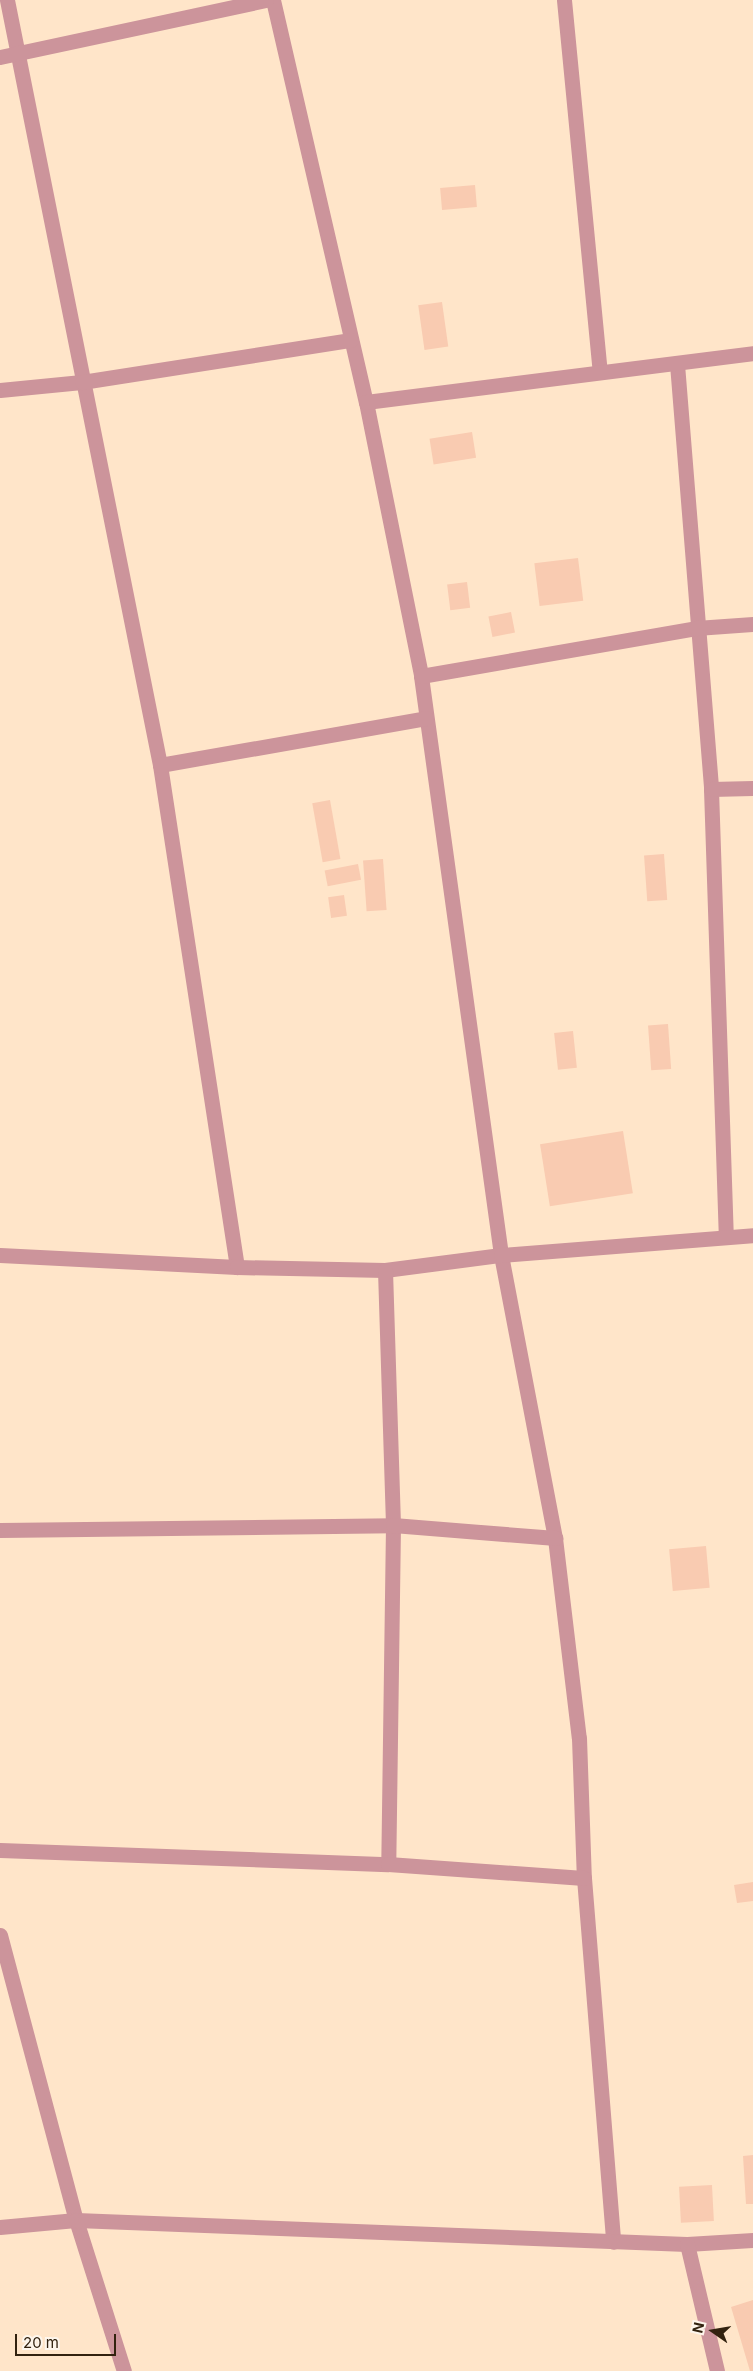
<!DOCTYPE html>
<style>
body{margin:0}
#map{position:relative;width:753px;height:2371px;overflow:hidden;background:#ffe5c9;font-family:Inter,sans-serif}
div>[style]{position:absolute}
.building>*{inset:0;background:#f9cbb1;transform-origin:0 0}
.minor>*{height:15px;margin:-7.5px;padding:0 7.5px;transform-origin:7.5px;border-radius:7.5px;background:#cc949b}
span{translate:-50% -50%;white-space:nowrap;text-align:center;line-height:1.15;-webkit-text-stroke:4px #fef6ec;paint-order:stroke}
.north{position:absolute;left:688px;top:2306px;width:50px;height:50px;-webkit-text-stroke:4px #fef6ec;paint-order:stroke;rotate:283deg;font-size:14px;font-weight:700;line-height:20px;text-align:center;color:#32220f}
.north::after{content:'';display:block;margin:auto;width:18px;height:22px;background:#32220f;clip-path:polygon(50% 0,100% 100%,50% 72%,0 100%)}
.scale{position:absolute;left:15px;top:2334px;width:101px;height:22px;box-sizing:border-box;border:2px solid #32220f;border-top:0;padding-left:6px;font-size:15px;line-height:18px;white-space:nowrap;color:#32220f;-webkit-text-stroke:4px #fef6ec;paint-order:stroke}
</style>
<div id="map">
<div class="building">
<div style="left:475px;top:185px;width:22px;height:35px;rotate:85deg"></div>
<div style="left:442px;top:302px;width:45px;height:24px;rotate:82deg"></div>
<div style="left:472px;top:432px;width:26px;height:43px;rotate:81deg"></div>
<div style="left:578px;top:558px;width:43px;height:44px;rotate:83deg"></div>
<div style="left:467px;top:582px;width:26px;height:20px;rotate:83deg"></div>
<div style="left:511px;top:612px;width:21px;height:23px;rotate:79deg"></div>
<div style="left:330px;top:800px;width:60px;height:18px;rotate:80deg"></div>
<div style="left:664px;top:854px;width:46px;height:20px;rotate:86deg"></div>
<div style="left:383px;top:859px;width:51px;height:20px;rotate:86deg"></div>
<div style="left:358px;top:864px;width:16px;height:34px;rotate:79deg"></div>
<div style="left:344px;top:895px;width:21px;height:16px;rotate:82deg"></div>
<div style="left:668px;top:1024px;width:45px;height:20px;rotate:86deg"></div>
<div style="left:573px;top:1031px;width:37px;height:19px;rotate:84deg"></div>
<div style="left:623px;top:1131px;width:63px;height:84px;rotate:81deg"></div>
<div style="left:706px;top:1546px;width:42px;height:37px;rotate:85deg"></div>
<div style="clip-path:polygon(753px 1882px,753px 1901px,737px 1903px,734px 1885px)"></div>
<div style="clip-path:polygon(753px 2155px,753px 2204px,746px 2204px,743px 2156px)"></div>
<div style="left:712px;top:2185px;width:36px;height:33px;rotate:87deg"></div>
<div style="clip-path:polygon(753px 2300px,753px 2371px,750px 2371px,731px 2307px)"></div>
</div>
<div class="minor">
<div style="left:7px;top:0;width:780px;rotate:78.69deg"></div>
<div style="left:160px;top:765px;width:508px;rotate:81.28deg"></div>
<div style="left:273px;top:0;width:413px;rotate:77deg"></div>
<div style="left:366px;top:402px;width:279px;rotate:78.6deg"></div>
<div style="left:421px;top:676px;width:585px;rotate:82.13deg"></div>
<div style="left:501px;top:1255px;width:288px;rotate:79.2deg"></div>
<div style="left:555px;top:1538px;width:201px;rotate:83.2deg"></div>
<div style="left:579px;top:1738px;width:140px;rotate:88deg"></div>
<div style="left:584px;top:1878px;width:365px;rotate:85.4deg"></div>
<div style="left:564px;top:0;width:373px;rotate:84.5deg"></div>
<div style="left:0;top:57px;width:272px;rotate:-12.1deg"></div>
<div style="left:677px;top:364px;width:426px;rotate:85.4deg"></div>
<div style="left:711px;top:789px;width:447px;rotate:88.1deg"></div>
<div style="left:0;top:390px;width:82px;rotate:-5.6deg"></div>
<div style="left:82px;top:382px;width:272px;rotate:-8.9deg"></div>
<div style="left:366px;top:402px;width:390px;rotate:-7.2deg"></div>
<div style="left:421px;top:676px;width:279px;rotate:-9.9deg"></div>
<div style="left:696px;top:628px;width:57px;rotate:-4deg"></div>
<div style="left:160px;top:765px;width:270px;rotate:-10deg"></div>
<div style="left:711px;top:789px;width:42px;rotate:-1.4deg"></div>
<div style="left:0;top:1255px;width:237px;rotate:2.9deg"></div>
<div style="left:237px;top:1267px;width:148px;rotate:1.2deg"></div>
<div style="left:385px;top:1270px;width:117px;rotate:-7.4deg"></div>
<div style="left:501px;top:1255px;width:253px;rotate:-4.5deg"></div>
<div style="left:385px;top:1270px;width:255px;rotate:88.2deg"></div>
<div style="left:393px;top:1525px;width:339px;rotate:90.8deg"></div>
<div style="left:0;top:1530px;width:393px;rotate:-0.7deg"></div>
<div style="left:393px;top:1525px;width:163px;rotate:4.6deg"></div>
<div style="left:0;top:1850px;width:388px;rotate:2.1deg"></div>
<div style="left:388px;top:1864px;width:196px;rotate:4.1deg"></div>
<div style="left:0;top:1935px;width:295px;rotate:75.1deg"></div>
<div style="left:76px;top:2220px;width:158px;rotate:72.4deg"></div>
<div style="left:0;top:2227px;width:76px;rotate:-5.3deg"></div>
<div style="left:76px;top:2220px;width:611px;rotate:2.25deg"></div>
<div style="left:687px;top:2244px;width:66px;rotate:-3.5deg"></div>
<div style="left:687px;top:2244px;width:130px;rotate:76.7deg"></div>
</div>
<div class="north">N</div>
<div class="scale">20 m</div>
</div>
